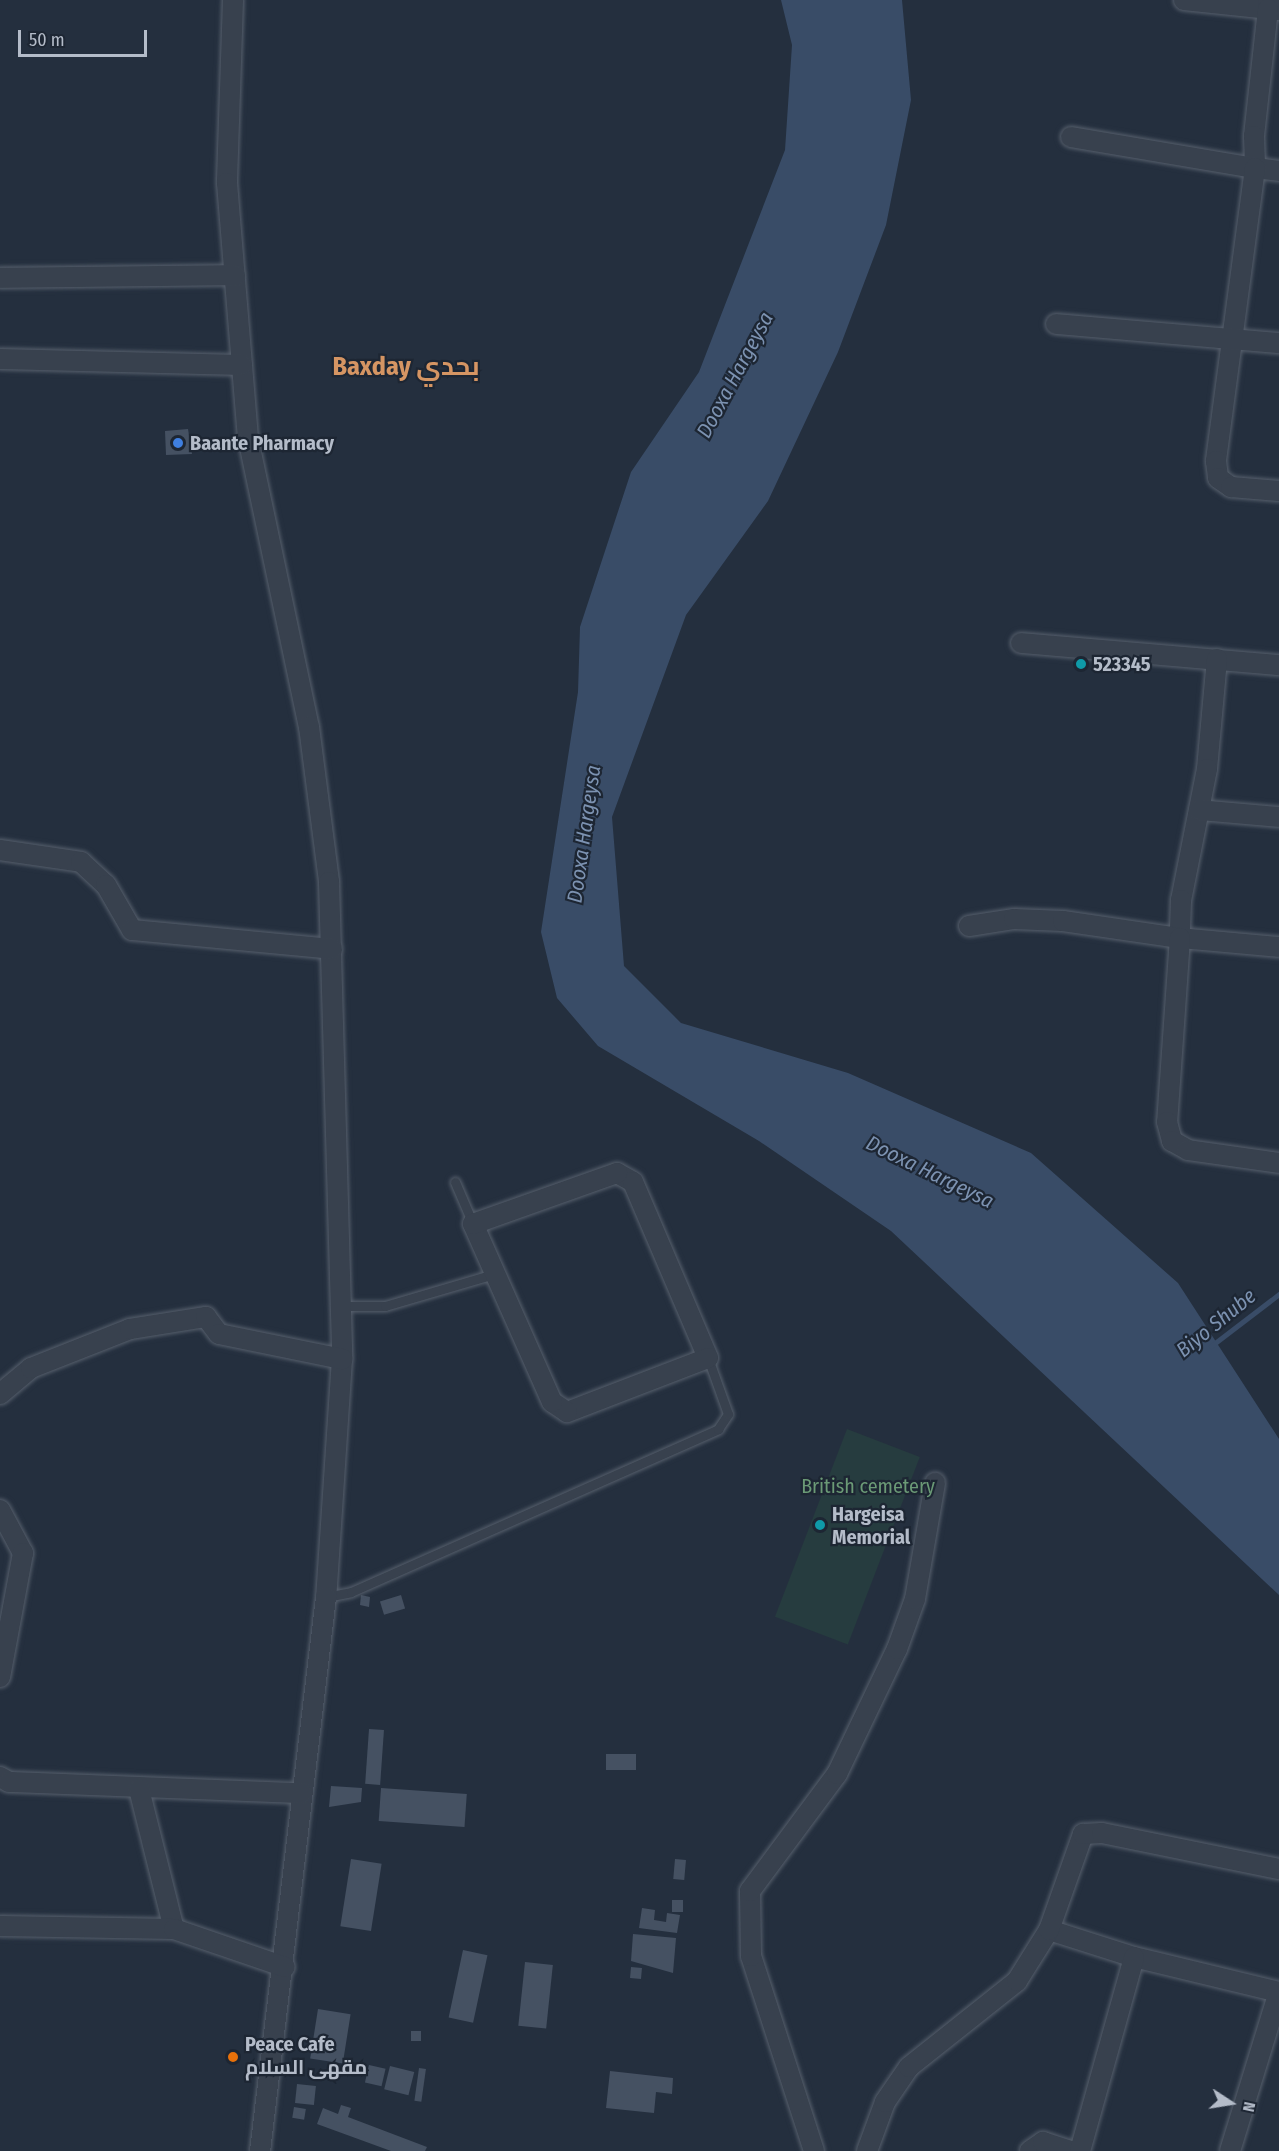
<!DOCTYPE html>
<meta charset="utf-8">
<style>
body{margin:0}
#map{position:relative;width:1279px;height:2151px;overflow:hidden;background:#242f3e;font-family:"Fira Sans Condensed",Cairo,sans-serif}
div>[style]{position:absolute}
.green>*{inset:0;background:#263c3f;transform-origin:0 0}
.water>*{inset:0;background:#394c67}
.stream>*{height:5px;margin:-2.5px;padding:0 2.5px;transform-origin:2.5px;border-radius:2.5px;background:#394c67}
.building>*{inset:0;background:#455162;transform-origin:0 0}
.roads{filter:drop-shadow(0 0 2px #565f6c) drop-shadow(0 0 2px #565f6c)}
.service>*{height:9px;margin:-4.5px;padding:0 4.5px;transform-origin:4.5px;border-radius:4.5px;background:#38414e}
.minor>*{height:20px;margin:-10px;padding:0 10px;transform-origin:10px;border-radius:10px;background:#38414e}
.dots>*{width:16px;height:16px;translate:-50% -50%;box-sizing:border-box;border:3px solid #1d2633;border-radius:50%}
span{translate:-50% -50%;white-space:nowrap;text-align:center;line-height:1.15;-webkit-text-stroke:4.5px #1d2633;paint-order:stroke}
.poi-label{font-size:20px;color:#b4bcc9;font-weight:700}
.left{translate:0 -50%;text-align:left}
.park-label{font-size:20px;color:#6b9a76}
.water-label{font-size:21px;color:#7c92b1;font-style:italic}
.district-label{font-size:26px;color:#d59563;font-weight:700}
.north{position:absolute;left:1201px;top:2073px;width:60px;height:60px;-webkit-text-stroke:4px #1d2633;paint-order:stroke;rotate:102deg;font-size:16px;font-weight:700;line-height:24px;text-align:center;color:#b4bcc9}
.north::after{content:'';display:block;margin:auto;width:21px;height:27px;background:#b4bcc9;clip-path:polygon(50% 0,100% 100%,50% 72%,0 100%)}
.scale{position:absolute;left:18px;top:30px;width:129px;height:27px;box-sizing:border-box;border:3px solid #b4bcc9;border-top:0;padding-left:8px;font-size:18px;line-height:21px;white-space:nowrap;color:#b4bcc9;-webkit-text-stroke:4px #1d2633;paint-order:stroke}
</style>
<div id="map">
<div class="green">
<div style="left:847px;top:1429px;width:78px;height:201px;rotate:21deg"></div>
</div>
<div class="water">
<div style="clip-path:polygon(781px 0,902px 0,911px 100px,886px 225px,838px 352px,768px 501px,686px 615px,612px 817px,624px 966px,681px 1023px,848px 1073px,1031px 1153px,1178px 1283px,1279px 1439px,1279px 1595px,891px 1231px,759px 1141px,598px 1046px,557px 998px,541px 932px,578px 692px,580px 627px,631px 472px,699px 372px,785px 150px,792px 45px)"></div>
</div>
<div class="stream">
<div style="left:1211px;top:1346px;width:86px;rotate:-37.4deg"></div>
</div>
<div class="building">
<div style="clip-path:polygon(188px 429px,192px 454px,166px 455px,165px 431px)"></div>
<div style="clip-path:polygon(361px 1595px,370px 1597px,369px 1607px,360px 1605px)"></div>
<div style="left:401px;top:1595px;width:14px;height:22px;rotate:73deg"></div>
<div style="left:369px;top:1729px;width:15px;height:55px;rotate:4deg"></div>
<div style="left:606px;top:1754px;width:30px;height:16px"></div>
<div style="clip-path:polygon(331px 1786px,362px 1788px,361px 1802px,329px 1807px)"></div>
<div style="left:381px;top:1788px;width:86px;height:33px;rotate:4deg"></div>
<div style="left:351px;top:1859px;width:31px;height:68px;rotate:9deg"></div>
<div style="left:675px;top:1859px;width:11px;height:20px;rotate:5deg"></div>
<div style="left:672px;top:1900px;width:11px;height:12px"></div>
<div style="clip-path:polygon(642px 1908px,655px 1910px,654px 1920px,666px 1922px,667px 1913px,680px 1915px,677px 1933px,639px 1928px)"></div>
<div style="clip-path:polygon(633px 1934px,676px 1938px,673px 1973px,631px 1961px)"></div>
<div style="left:463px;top:1950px;width:25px;height:69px;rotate:12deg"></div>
<div style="left:525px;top:1962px;width:28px;height:64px;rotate:6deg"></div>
<div style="left:631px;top:1967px;width:11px;height:11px;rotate:5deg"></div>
<div style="left:318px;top:2009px;width:33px;height:50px;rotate:9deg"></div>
<div style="left:411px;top:2031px;width:10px;height:10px"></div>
<div style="left:369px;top:2065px;width:17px;height:18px;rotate:13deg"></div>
<div style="left:390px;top:2066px;width:25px;height:24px;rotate:14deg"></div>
<div style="left:419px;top:2068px;width:7px;height:33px;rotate:8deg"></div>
<div style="clip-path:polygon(610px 2071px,673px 2078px,672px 2094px,656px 2092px,654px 2113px,606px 2108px)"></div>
<div style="left:297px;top:2084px;width:19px;height:19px;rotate:6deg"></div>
<div style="clip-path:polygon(341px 2105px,351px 2108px,348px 2117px,427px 2147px,425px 2151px,391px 2151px,317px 2124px,323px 2108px,338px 2114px)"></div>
<div style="left:294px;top:2107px;width:12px;height:11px;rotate:9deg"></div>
</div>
<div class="roads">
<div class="service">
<div style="left:455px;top:1182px;width:46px;rotate:66.8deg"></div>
<div style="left:341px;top:1306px;width:44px"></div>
<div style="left:385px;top:1306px;width:114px;rotate:-16.4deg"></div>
<div style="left:326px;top:1597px;width:25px;rotate:-11deg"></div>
<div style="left:351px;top:1592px;width:402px;rotate:-23.9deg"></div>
<div style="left:718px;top:1429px;width:18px;rotate:-56deg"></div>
<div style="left:728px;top:1414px;width:59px;rotate:-109.7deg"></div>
</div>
<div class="minor">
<div style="left:233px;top:0;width:183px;rotate:91.9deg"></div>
<div style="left:227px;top:183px;width:256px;rotate:85.3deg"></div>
<div style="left:248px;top:438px;width:295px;rotate:78.1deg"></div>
<div style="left:309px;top:727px;width:156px;rotate:82.6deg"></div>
<div style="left:329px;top:882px;width:477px;rotate:88.4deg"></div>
<div style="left:342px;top:1359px;width:239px;rotate:93.8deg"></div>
<div style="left:326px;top:1597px;width:558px;rotate:96.79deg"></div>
<div style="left:1184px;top:0;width:84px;rotate:6.1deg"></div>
<div style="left:1268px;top:9px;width:9px;rotate:-84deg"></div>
<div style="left:1279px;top:10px;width:11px;rotate:-175deg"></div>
<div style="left:1268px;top:9px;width:128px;rotate:96.3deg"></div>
<div style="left:1254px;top:136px;width:32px;rotate:88deg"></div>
<div style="left:1255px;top:168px;width:24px;rotate:7deg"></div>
<div style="left:1071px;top:137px;width:187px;rotate:9.6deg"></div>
<div style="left:1255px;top:168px;width:296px;rotate:97.6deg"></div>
<div style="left:1216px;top:461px;width:17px;rotate:83deg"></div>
<div style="left:1218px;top:478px;width:16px;rotate:35deg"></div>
<div style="left:1231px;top:487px;width:48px;rotate:4.8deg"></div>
<div style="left:0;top:278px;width:235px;rotate:-0.7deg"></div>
<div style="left:1056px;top:324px;width:224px;rotate:4.9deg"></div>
<div style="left:0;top:359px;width:242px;rotate:1.4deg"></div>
<div style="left:1021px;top:643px;width:259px;rotate:4.9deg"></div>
<div style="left:1217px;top:659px;width:110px;rotate:95.2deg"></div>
<div style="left:1207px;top:769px;width:134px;rotate:101.2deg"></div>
<div style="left:1181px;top:900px;width:38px;rotate:92deg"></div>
<div style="left:1180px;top:938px;width:99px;rotate:5.2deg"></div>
<div style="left:1199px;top:810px;width:80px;rotate:5deg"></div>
<div style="left:0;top:850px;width:82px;rotate:8.4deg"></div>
<div style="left:81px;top:862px;width:34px;rotate:43deg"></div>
<div style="left:106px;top:885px;width:52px;rotate:60deg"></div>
<div style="left:132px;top:930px;width:201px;rotate:5.4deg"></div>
<div style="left:969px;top:926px;width:46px;rotate:-8.8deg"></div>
<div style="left:1014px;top:919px;width:49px;rotate:2.3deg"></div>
<div style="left:1063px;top:921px;width:118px;rotate:8.3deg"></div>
<div style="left:1180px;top:938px;width:184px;rotate:94deg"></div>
<div style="left:1167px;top:1122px;width:20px;rotate:75deg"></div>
<div style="left:1172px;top:1141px;width:18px;rotate:29deg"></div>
<div style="left:1188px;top:1150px;width:92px;rotate:8.1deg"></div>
<div style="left:617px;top:1173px;width:18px;rotate:29deg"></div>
<div style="left:633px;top:1182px;width:191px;rotate:66.9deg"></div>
<div style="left:708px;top:1358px;width:151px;rotate:159deg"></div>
<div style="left:567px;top:1412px;width:18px;rotate:-146deg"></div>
<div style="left:552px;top:1402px;width:195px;rotate:-113.9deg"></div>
<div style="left:473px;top:1224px;width:153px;rotate:-19.5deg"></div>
<div style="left:0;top:1394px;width:40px;rotate:-40deg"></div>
<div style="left:31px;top:1368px;width:106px;rotate:-21.5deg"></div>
<div style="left:130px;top:1329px;width:77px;rotate:-9deg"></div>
<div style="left:206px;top:1317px;width:21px;rotate:53deg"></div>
<div style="left:219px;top:1334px;width:126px;rotate:11.5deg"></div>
<div style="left:0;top:1510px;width:49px;rotate:61.9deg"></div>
<div style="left:23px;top:1553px;width:126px;rotate:100.5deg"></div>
<div style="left:0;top:1777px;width:10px;rotate:29deg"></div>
<div style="left:9px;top:1782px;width:293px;rotate:2.2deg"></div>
<div style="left:139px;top:1789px;width:144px;rotate:76deg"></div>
<div style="left:0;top:1926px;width:174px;rotate:1deg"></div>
<div style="left:174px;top:1929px;width:117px;rotate:18.9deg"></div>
<div style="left:1049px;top:1930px;width:89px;rotate:17.6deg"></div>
<div style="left:1134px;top:1957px;width:149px;rotate:13.6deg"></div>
<div style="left:814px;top:2151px;width:205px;rotate:-107.9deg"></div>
<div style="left:751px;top:1956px;width:65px;rotate:-90.9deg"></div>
<div style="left:750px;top:1891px;width:146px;rotate:-53.4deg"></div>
<div style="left:837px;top:1774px;width:139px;rotate:-64.4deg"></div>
<div style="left:897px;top:1649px;width:53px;rotate:-70.2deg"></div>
<div style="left:915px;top:1599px;width:118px;rotate:-80.2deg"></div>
<div style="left:867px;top:2151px;width:52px;rotate:-69.8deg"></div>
<div style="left:885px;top:2102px;width:42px;rotate:-55.6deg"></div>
<div style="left:909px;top:2067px;width:138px;rotate:-38.5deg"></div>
<div style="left:1017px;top:1981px;width:60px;rotate:-57.9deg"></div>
<div style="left:1049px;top:1930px;width:102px;rotate:-70.5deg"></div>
<div style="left:1083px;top:1834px;width:19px;rotate:-3deg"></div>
<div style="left:1102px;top:1833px;width:181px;rotate:11.5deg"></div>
<div style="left:1030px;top:2151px;width:16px;rotate:-35deg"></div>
<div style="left:1043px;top:2142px;width:29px;rotate:18deg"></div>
<div style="left:1080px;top:2151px;width:201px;rotate:-74.4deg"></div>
<div style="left:1230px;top:2151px;width:166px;rotate:-72.9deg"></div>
</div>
</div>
<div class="dots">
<div style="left:178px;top:443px;background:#3f7fe0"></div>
<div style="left:1081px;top:664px;background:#0f9aa8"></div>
<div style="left:820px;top:1525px;background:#0f9aa8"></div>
<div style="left:233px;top:2057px;background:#e8710a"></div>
</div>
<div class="poi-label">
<span class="left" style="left:190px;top:443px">Baante Pharmacy</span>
<span class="left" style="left:1093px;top:664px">523345</span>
<span class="left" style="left:832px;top:1526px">Hargeisa<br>Memorial</span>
<span class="left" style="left:245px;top:2056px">Peace Cafe<br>مقهى السلام</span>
</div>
<div class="park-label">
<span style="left:868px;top:1486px">British cemetery</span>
</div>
<div class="water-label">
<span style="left:735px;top:375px;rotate:-62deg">Dooxa Hargeysa</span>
<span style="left:584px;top:834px;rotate:-82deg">Dooxa Hargeysa</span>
<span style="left:930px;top:1172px;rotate:26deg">Dooxa Hargeysa</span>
<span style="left:1216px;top:1323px;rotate:-39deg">Biyo Shube</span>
</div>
<div class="district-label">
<span style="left:406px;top:367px">Baxday بحدي</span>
</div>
<div class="north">N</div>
<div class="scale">50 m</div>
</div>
